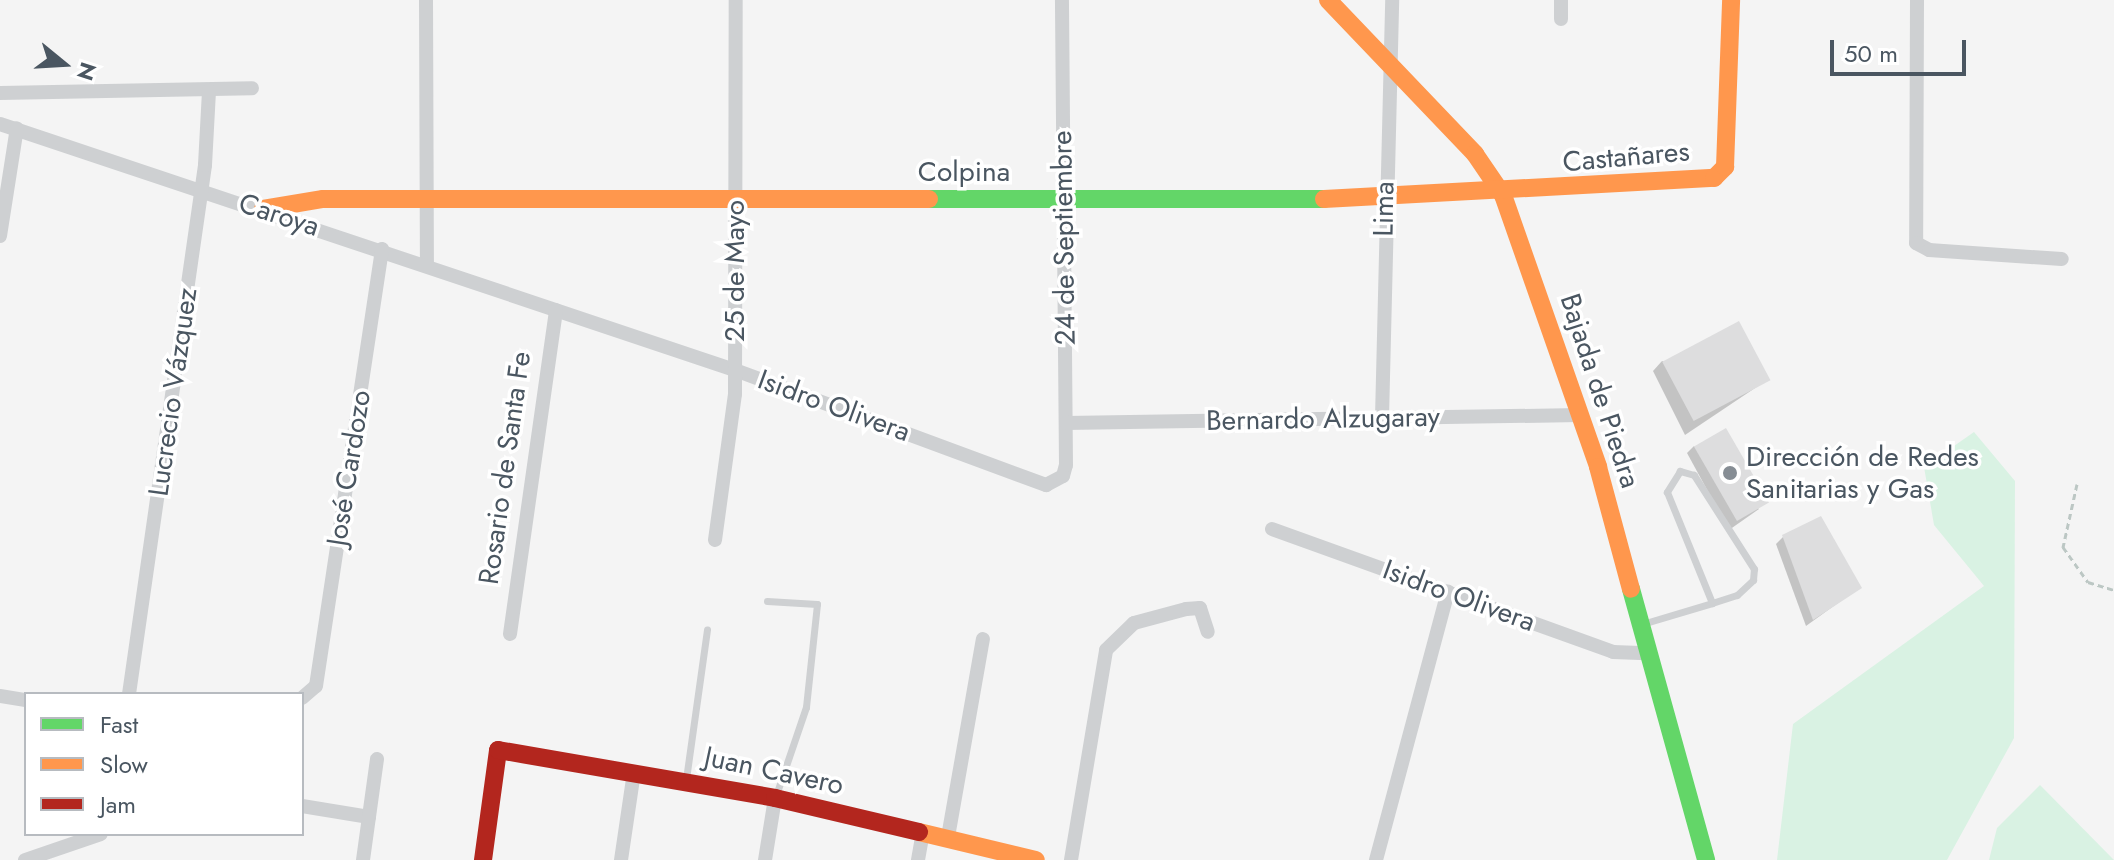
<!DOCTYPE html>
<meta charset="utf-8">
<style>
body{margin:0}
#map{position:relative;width:2114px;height:860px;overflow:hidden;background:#f4f4f4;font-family:Jost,sans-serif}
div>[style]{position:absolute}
.green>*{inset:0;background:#d9f2e3}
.shadow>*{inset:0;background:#0003}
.building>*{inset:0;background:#ddddde;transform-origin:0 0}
.path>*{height:3px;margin-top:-1.5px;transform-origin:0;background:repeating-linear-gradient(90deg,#bcc7c4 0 6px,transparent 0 10px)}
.lane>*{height:7px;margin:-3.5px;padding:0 3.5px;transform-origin:3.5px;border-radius:3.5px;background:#ced0d2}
.street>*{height:14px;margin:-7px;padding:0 7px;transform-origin:7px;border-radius:7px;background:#ced0d2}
.fast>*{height:18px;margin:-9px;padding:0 9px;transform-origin:9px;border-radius:9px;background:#63d668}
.slow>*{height:18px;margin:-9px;padding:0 9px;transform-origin:9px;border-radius:9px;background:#ff974d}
.jam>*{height:18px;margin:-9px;padding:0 9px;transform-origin:9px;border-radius:9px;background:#b3261e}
.dots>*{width:22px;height:22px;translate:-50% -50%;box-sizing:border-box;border:4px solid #fff;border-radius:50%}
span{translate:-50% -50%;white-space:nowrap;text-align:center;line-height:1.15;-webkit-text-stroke:7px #fff;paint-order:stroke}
.street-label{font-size:28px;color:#4a5661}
.poi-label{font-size:28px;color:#4a5661}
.left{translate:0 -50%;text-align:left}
.legend{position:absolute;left:24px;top:692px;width:280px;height:144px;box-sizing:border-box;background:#fff;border:2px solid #b7bbc0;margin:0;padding:10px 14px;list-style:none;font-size:24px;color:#4a5661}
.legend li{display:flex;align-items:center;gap:16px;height:40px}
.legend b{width:40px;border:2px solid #b7bbc0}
.north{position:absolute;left:24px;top:24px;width:80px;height:80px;-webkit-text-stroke:6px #fff;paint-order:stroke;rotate:108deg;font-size:22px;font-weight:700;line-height:32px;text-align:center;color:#4a5661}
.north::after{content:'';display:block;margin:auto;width:28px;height:36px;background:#4a5661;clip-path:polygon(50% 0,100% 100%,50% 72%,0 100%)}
.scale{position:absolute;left:1830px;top:40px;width:136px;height:36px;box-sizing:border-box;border:4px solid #4a5661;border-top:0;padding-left:10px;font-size:24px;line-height:28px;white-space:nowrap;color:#4a5661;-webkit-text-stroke:6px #fff;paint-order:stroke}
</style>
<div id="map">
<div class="green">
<div style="clip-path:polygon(1974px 432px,2015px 481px,2014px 738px,1947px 860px,1777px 860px,1793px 724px,1984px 586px,1934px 525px,1924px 467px)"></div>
<div style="clip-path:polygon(2040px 785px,2114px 860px,1989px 860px,1997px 828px)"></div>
</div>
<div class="shadow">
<div style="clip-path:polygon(1662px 361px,1767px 380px,1685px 435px,1653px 371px)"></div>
<div style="clip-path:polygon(1694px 446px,1759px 509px,1729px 530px,1687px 453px)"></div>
<div style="clip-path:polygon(1783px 537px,1860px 587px,1806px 626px,1776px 544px)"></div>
</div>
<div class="building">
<div style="left:1739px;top:321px;width:67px;height:87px;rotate:62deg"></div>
<div style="left:1726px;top:428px;width:86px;height:37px;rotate:60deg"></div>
<div style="clip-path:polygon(1821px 516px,1862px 588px,1813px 620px,1782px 535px)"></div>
</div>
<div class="path">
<div style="left:2077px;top:484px;width:65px;rotate:102.5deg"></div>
<div style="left:2063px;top:547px;width:43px;rotate:54.5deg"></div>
<div style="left:2088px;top:582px;width:27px;rotate:17deg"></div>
</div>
<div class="lane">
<div style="left:767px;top:601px;width:50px;rotate:3.4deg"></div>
<div style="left:817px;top:604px;width:104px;rotate:96.1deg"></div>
<div style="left:806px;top:707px;width:93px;rotate:108.8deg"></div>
<div style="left:1642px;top:624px;width:73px;rotate:-16.7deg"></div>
<div style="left:1712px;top:603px;width:26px;rotate:-18deg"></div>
<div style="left:1737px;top:595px;width:22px;rotate:-43deg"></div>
<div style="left:1753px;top:580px;width:11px;rotate:-85deg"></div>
<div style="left:1754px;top:569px;width:112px;rotate:-122.6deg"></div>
<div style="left:1694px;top:475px;width:15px;rotate:-164deg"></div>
<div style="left:1680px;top:471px;width:25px;rotate:122deg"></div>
<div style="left:1667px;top:492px;width:120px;rotate:67.9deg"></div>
<div style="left:686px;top:779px;width:151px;rotate:-82deg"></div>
</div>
<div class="street">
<div style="left:426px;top:0;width:264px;rotate:89.8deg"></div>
<div style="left:1561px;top:0;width:19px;rotate:90deg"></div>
<div style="left:1917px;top:0;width:243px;rotate:90.2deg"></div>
<div style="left:1916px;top:243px;width:15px;rotate:28deg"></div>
<div style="left:1929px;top:250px;width:133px;rotate:3.9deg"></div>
<div style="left:0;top:93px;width:252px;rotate:-1.1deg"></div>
<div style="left:0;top:124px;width:775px;rotate:18.51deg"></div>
<div style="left:735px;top:370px;width:332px;rotate:20.3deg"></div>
<div style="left:1046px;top:485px;width:19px;rotate:-28deg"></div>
<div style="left:1063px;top:476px;width:11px;rotate:-75deg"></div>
<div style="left:1066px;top:465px;width:465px;rotate:-90.5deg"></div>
<div style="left:0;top:236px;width:109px;rotate:-81.1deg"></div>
<div style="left:1382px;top:418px;width:418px;rotate:-88.6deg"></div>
<div style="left:1066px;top:423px;width:514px;rotate:-0.89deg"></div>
<div style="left:1272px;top:529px;width:363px;rotate:19.8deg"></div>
<div style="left:1613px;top:652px;width:34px;rotate:2deg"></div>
<div style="left:715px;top:540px;width:147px;rotate:-82.2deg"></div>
<div style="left:735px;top:394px;width:394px;rotate:-89.9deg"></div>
<div style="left:510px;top:634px;width:327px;rotate:-81.9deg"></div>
<div style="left:129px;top:694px;width:534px;rotate:-81.82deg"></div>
<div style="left:205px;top:165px;width:75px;rotate:-86.9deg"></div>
<div style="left:0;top:696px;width:26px;rotate:9deg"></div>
<div style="left:302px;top:698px;width:18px;rotate:-41deg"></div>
<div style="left:316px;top:686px;width:442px;rotate:-81.4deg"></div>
<div style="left:302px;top:806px;width:68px;rotate:9.3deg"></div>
<div style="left:948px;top:837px;width:201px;rotate:-80deg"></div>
<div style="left:25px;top:860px;width:80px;rotate:-18.9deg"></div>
<div style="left:363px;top:860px;width:102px;rotate:-82.1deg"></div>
<div style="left:621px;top:860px;width:89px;rotate:-81.6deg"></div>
<div style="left:765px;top:860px;width:63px;rotate:-80.8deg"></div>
<div style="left:918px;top:860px;width:29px;rotate:-80deg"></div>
<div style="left:1071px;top:860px;width:213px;rotate:-80.5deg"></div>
<div style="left:1106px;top:650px;width:39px;rotate:-44deg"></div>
<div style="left:1134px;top:623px;width:54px;rotate:-15.1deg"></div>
<div style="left:1186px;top:609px;width:14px;rotate:-4deg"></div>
<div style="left:1200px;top:608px;width:25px;rotate:72deg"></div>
<div style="left:1376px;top:860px;width:278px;rotate:-75deg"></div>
</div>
<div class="fast">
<div style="left:929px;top:199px;width:395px"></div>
<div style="left:1631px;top:589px;width:281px;rotate:74.5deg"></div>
</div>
<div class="slow">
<div style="left:1328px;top:0;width:213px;rotate:46.3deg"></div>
<div style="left:1475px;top:154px;width:50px;rotate:55.7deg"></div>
<div style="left:1503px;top:195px;width:288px;rotate:70.7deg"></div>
<div style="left:1598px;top:467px;width:126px;rotate:74.9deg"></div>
<div style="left:1324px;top:199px;width:391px;rotate:-3.1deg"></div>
<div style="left:1714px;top:178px;width:16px;rotate:-45deg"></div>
<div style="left:1725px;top:167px;width:167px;rotate:-87.9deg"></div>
<div style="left:263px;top:209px;width:61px;rotate:-9.5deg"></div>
<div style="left:323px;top:199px;width:606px"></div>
<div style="left:919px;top:832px;width:120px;rotate:13.5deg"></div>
</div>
<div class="jam">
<div style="left:483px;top:860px;width:111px;rotate:-82.2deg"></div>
<div style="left:498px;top:750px;width:281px;rotate:9.8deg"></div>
<div style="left:775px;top:798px;width:148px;rotate:13.3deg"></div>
</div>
<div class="dots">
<div style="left:1730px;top:473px;background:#868d94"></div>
</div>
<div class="street-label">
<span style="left:1626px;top:157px;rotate:-5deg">Castañares</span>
<span style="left:964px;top:172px">Colpina</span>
<span style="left:1384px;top:209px;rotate:-89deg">Lima</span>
<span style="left:279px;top:215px;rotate:18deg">Caroya</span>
<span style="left:1064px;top:238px;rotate:-91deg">24 de Septiembre</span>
<span style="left:735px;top:271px;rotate:-90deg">25 de Mayo</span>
<span style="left:1600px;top:391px;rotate:72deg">Bajada de Piedra</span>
<span style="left:173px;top:392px;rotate:-82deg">Lucrecio Vázquez</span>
<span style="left:834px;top:406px;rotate:20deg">Isidro Olivera</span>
<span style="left:1323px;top:419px;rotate:-1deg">Bernardo Alzugaray</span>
<span style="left:349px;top:468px;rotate:-81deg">José Cardozo</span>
<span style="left:505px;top:468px;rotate:-82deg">Rosario de Santa Fe</span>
<span style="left:1459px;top:596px;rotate:20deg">Isidro Olivera</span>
<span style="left:774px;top:771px;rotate:12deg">Juan Cavero</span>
</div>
<div class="poi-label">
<span class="left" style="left:1746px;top:473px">Dirección de Redes<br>Sanitarias y Gas</span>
</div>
<ul class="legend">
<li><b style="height:10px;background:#63d668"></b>Fast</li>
<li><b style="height:10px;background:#ff974d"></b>Slow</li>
<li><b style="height:10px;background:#b3261e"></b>Jam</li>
</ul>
<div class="north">N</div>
<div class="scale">50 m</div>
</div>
